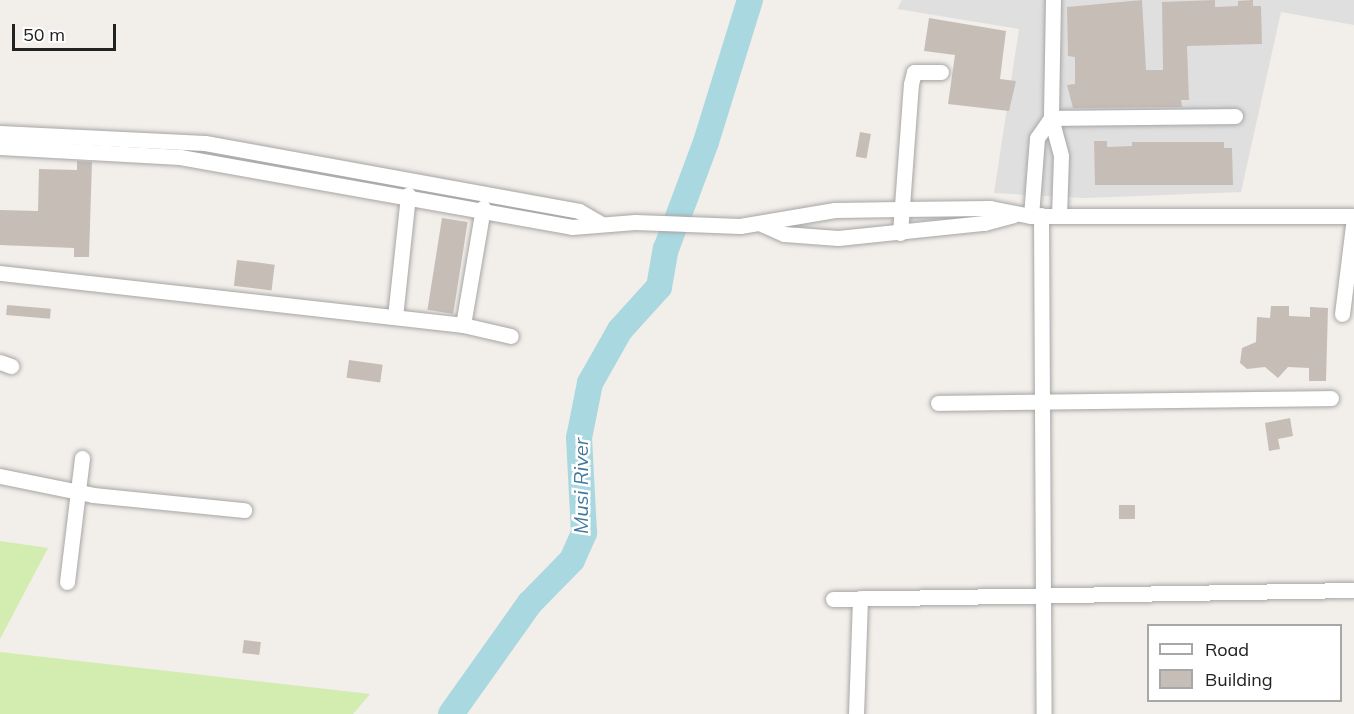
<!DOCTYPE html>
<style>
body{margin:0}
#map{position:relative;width:1354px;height:714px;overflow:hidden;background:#f2eee9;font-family:Mulish,sans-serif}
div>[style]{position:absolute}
.residential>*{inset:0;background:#e0dfdf}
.grass>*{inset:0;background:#d3ecaf}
.river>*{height:26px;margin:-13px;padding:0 13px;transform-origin:13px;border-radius:13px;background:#a9d8e0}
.building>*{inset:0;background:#c7bdb7;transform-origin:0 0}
.roads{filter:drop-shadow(0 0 2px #a6a6a6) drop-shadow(0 0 2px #a6a6a6)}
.minor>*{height:15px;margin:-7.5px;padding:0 7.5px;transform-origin:7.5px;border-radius:7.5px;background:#fff}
span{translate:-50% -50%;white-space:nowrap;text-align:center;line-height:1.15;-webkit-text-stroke:5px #fff;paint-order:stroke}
.water-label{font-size:20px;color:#42789c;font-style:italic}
.legend{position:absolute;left:1147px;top:624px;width:195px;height:78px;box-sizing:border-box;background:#fff;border:2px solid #a7a7a7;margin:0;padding:8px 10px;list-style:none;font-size:18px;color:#222}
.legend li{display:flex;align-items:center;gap:12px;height:30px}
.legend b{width:30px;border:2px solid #a7a7a7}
.scale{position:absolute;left:12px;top:24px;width:104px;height:27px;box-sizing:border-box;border:3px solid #222;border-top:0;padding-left:8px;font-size:18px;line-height:21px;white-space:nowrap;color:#222;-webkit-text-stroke:4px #fff;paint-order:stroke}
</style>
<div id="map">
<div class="residential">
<div style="clip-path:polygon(902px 0,1354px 0,1354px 25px,1281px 12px,1241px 192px,1085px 198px,994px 193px,1019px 29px,897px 9px)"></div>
</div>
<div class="grass">
<div style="clip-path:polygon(0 541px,48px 548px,0 639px)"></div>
<div style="clip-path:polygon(0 652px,370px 694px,353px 714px,0 714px)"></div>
</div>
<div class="river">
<div style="left:451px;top:714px;width:136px;rotate:-54.6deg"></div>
<div style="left:530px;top:603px;width:60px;rotate:-45.7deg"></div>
<div style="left:572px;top:560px;width:30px;rotate:-66deg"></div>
<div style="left:584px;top:533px;width:95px;rotate:-93deg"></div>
<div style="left:579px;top:438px;width:56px;rotate:-78.7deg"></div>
<div style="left:590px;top:383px;width:61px;rotate:-60.5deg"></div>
<div style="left:620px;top:330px;width:58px;rotate:-47.8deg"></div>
<div style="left:659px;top:287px;width:39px;rotate:-80deg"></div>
<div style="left:666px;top:249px;width:114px;rotate:-69.5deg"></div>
<div style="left:706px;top:142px;width:149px;rotate:-72.8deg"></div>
</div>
<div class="building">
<div style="clip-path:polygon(1142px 0,1146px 70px,1163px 70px,1162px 2px,1215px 0,1215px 7px,1238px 6px,1238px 1px,1253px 0,1253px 6px,1261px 6px,1262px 44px,1187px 46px,1189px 100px,1181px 100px,1182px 107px,1073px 108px,1067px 85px,1075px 84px,1075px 57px,1068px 56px,1067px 7px)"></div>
<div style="clip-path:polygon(929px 18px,1006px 31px,1000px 79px,1016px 81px,1009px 111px,948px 104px,955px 55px,924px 51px)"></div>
<div style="left:860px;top:132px;width:11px;height:25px;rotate:10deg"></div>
<div style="clip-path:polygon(1094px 141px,1107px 141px,1107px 147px,1132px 146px,1132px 142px,1224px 142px,1224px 148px,1232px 148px,1233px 185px,1095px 185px)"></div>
<div style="clip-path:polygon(77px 161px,92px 162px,89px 257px,74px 257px,74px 248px,0 245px,0 210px,38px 211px,39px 169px,77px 170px)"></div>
<div style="left:442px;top:218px;width:26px;height:93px;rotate:9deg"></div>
<div style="left:237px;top:260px;width:38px;height:26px;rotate:7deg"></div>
<div style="left:7px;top:305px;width:44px;height:10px;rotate:5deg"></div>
<div style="clip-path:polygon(1271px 306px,1289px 306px,1289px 316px,1310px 317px,1310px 307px,1328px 308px,1326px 381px,1309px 381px,1309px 368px,1288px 367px,1278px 378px,1265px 367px,1247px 369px,1240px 363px,1242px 348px,1256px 342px,1257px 317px,1270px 318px)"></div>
<div style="left:349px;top:360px;width:34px;height:18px;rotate:8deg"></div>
<div style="clip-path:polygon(1290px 418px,1293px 436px,1278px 439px,1280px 449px,1269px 451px,1265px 423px)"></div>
<div style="left:1135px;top:505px;width:14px;height:16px;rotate:90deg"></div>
<div style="left:244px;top:640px;width:17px;height:13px;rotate:7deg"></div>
</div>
<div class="roads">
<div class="minor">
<div style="left:1053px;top:0;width:118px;rotate:91deg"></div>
<div style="left:1051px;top:118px;width:39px;rotate:75deg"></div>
<div style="left:1061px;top:156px;width:59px;rotate:91.9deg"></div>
<div style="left:1051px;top:118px;width:184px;rotate:-0.6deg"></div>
<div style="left:0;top:133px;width:205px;rotate:2.8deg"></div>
<div style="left:205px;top:143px;width:380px;rotate:10.3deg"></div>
<div style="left:579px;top:211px;width:24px;rotate:30deg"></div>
<div style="left:0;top:147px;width:180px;rotate:3.2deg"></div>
<div style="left:180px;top:157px;width:398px;rotate:10.1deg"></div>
<div style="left:572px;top:227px;width:63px;rotate:-4.5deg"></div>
<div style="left:635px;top:222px;width:105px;rotate:2.2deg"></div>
<div style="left:740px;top:226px;width:96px;rotate:-9.6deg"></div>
<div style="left:835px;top:210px;width:65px;rotate:-0.9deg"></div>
<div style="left:900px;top:209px;width:90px;rotate:-0.6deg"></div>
<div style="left:990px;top:208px;width:42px;rotate:11deg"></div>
<div style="left:1031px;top:216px;width:323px"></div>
<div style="left:1041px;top:215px;width:499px;rotate:89.7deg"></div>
<div style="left:1031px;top:216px;width:78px;rotate:-85.6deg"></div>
<div style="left:1037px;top:138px;width:24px;rotate:-55deg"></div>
<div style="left:759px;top:223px;width:27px;rotate:24deg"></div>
<div style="left:784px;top:234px;width:54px;rotate:4.2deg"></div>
<div style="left:838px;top:238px;width:147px;rotate:-5.9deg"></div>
<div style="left:984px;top:223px;width:30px;rotate:-15deg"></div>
<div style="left:900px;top:233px;width:149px;rotate:-85.8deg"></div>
<div style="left:911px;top:84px;width:12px;rotate:-76deg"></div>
<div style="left:914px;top:72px;width:27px"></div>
<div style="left:0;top:273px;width:466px;rotate:6.4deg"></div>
<div style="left:463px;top:325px;width:119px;rotate:-80.3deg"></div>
<div style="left:1342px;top:314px;width:97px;rotate:-82.9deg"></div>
<div style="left:395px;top:317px;width:123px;rotate:-83.9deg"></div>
<div style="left:463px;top:325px;width:49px;rotate:12.9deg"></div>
<div style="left:0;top:362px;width:12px;rotate:20deg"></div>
<div style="left:938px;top:403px;width:393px;rotate:-0.7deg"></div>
<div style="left:0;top:476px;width:95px;rotate:11.5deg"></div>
<div style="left:93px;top:495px;width:152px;rotate:5.7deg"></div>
<div style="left:67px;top:582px;width:125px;rotate:-83.1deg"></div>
<div style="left:833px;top:599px;width:521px;rotate:-0.99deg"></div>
<div style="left:856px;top:714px;width:116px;rotate:-88deg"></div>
</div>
</div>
<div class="water-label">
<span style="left:580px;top:486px;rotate:-90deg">Musi River</span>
</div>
<ul class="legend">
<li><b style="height:8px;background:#fff"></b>Road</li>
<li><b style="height:16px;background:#c7bdb7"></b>Building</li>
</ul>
<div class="scale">50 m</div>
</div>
